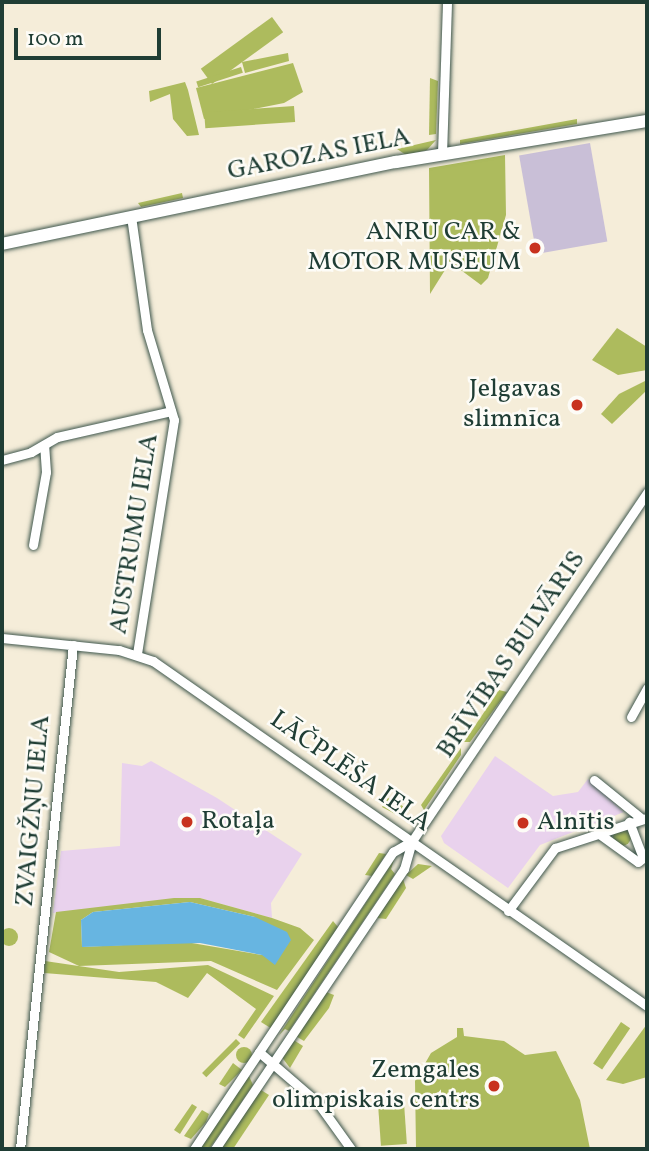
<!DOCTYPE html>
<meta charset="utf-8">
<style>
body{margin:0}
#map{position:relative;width:649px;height:1151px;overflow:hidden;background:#f5edd9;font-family:Vollkorn,serif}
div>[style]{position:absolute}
.built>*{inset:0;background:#e9d2ed}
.industrial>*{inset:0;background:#c9bfd7;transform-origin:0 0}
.green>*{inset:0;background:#adbb5d;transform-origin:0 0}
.round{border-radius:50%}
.water>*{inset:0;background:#67b5e1}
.roads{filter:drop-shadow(0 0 2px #3f574d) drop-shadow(0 0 2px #3f574d)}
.minor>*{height:9px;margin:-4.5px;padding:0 4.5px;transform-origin:4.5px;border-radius:4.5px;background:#fff}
.secondary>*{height:12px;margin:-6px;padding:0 6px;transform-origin:6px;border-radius:6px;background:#fff}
.dots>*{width:19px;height:19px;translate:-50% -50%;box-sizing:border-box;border:4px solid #fdfcf7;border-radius:50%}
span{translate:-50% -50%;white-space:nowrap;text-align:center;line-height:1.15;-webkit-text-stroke:5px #fdfcf7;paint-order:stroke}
.street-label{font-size:26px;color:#1f3d34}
.poi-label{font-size:26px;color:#1f3d34}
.right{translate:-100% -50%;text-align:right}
.left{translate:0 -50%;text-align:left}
.frame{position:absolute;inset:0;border:4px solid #1f3d34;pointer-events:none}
.scale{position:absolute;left:14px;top:28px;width:147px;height:32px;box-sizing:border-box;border:4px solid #1f3d34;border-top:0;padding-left:9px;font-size:21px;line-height:24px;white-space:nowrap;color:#1f3d34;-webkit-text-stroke:5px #fdfcf7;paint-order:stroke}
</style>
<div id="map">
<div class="built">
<div style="clip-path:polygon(495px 756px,553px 796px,578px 792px,588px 779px,624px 812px,540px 845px,508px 888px,444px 843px,441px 836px)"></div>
<div style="clip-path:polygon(151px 761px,217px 798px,302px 854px,271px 903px,272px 918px,200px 898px,53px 913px,61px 851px,120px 846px,122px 763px,142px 766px)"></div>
</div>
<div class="industrial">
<div style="left:590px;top:143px;width:100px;height:72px;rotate:80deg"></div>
</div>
<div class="green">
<div style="left:272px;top:17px;width:19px;height:88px;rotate:54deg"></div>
<div style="clip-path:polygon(288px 53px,289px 61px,245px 73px,242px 62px)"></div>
<div style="clip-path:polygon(293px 63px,303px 92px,284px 103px,204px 119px,196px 88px)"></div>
<div style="left:241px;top:67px;width:6px;height:47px;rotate:72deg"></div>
<div style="clip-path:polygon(430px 78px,438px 81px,436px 134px,429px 135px)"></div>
<div style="clip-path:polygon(185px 82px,188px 90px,199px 135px,187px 136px,173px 119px,170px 94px,150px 102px,149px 91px)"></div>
<div style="left:294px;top:106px;width:16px;height:90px;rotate:86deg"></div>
<div style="clip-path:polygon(577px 119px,577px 124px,460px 144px,460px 140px)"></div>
<div style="clip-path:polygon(436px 140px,427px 150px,406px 155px,397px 149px)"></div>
<div style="clip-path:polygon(505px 155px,506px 215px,488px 278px,481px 285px,450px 262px,430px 294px,429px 168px)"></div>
<div style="clip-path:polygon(182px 193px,183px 198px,141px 207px,138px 203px)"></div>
<div style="clip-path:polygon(617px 328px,647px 347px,647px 370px,618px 375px,592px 360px)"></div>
<div style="clip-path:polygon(647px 380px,647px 390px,612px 424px,601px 414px,619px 394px)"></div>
<div style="clip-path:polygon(499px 690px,507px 692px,470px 742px,464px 742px)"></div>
<div style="clip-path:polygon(461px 748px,461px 755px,424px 810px,421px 805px)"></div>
<div style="clip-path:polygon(388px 798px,410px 810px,399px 816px,382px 807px)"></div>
<div class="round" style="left:613px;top:828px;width:18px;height:18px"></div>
<div style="clip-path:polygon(379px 853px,386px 854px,372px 876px,365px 875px)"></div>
<div style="clip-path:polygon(394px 860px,391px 869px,395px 874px,289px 1031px,285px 1029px,279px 1035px)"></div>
<div style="clip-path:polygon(418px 864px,432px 866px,413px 879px,406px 875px)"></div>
<div style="clip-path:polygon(403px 879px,406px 888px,386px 919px,377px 918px)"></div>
<div style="clip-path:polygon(evenodd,174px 898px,200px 898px,272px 918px,300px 928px,314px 940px,277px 990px,211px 961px,79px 966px,49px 952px,56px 912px,174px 898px,190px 902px,255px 917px,262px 955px,186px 942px,82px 947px,81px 920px,93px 912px,190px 902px)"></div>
<div style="clip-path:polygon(333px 921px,338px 927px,272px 1029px,261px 1022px)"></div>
<div class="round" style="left:0;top:928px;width:18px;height:18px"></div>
<div style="clip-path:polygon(45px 961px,119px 972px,208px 965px,274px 996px,244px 1039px,238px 1035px,256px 1009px,207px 973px,188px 998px,156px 982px,44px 973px)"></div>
<div style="clip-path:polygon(326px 992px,334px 995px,329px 1008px,304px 1041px,294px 1035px)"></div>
<div style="left:621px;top:1022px;width:11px;height:50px;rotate:34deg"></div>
<div style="clip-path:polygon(647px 1024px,647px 1077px,623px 1084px,606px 1080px)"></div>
<div style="clip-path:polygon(457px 1028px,463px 1028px,464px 1036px,504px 1041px,525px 1055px,556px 1051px,580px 1100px,590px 1149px,416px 1149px,415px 1081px,431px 1053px,457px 1037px)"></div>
<div style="left:236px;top:1039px;width:6px;height:48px;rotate:45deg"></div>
<div style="clip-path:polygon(292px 1039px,303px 1046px,290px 1068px,281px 1056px)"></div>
<div class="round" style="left:236px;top:1047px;width:16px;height:16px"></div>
<div style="clip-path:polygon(233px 1063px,242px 1070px,225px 1087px,219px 1084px)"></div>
<div style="clip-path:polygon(249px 1076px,253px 1085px,221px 1132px,209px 1149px,200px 1148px)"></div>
<div style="clip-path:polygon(261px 1090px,269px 1095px,233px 1149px,227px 1149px,222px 1146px)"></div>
<div style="left:404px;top:1103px;width:41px;height:26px;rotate:86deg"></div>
<div style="clip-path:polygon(192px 1104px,197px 1107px,180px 1134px,174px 1130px)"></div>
<div style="clip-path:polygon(202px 1110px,209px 1114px,206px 1122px,191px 1139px,184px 1136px)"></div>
</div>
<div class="water">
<div style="clip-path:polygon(190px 902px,255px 917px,287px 932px,291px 940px,275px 965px,262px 955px,200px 943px,82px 947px,81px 920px,93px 912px)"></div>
</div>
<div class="roads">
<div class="minor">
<div style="left:442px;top:154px;width:152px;rotate:-88.1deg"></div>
<div style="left:131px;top:216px;width:115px;rotate:82deg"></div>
<div style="left:147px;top:330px;width:94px;rotate:73.3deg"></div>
<div style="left:174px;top:420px;width:236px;rotate:99deg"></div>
<div style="left:2px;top:460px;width:30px;rotate:-15deg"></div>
<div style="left:31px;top:452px;width:30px;rotate:-30deg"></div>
<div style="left:57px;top:437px;width:117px;rotate:-12.8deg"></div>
<div style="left:33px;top:545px;width:74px;rotate:-79.9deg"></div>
<div style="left:46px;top:472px;width:26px;rotate:-94deg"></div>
<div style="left:2px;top:638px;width:118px;rotate:5.9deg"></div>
<div style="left:119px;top:650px;width:36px;rotate:18deg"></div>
<div style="left:153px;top:661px;width:603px;rotate:34.93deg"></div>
<div style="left:631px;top:717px;width:33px;rotate:-61deg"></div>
<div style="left:594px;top:780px;width:62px;rotate:39.1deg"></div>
<div style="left:598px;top:833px;width:49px;rotate:35.9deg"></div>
<div style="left:638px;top:862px;width:6px;rotate:-39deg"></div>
<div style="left:643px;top:858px;width:39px;rotate:-111deg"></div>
<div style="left:508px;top:911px;width:79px;rotate:-53.3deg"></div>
<div style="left:555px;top:848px;width:97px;rotate:-18.1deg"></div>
<div style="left:259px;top:1052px;width:78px;rotate:40.8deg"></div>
<div style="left:318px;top:1103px;width:57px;rotate:54.3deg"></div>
<div style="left:20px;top:1149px;width:507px;rotate:-84deg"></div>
<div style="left:194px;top:1149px;width:358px;rotate:-56.2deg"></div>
<div style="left:393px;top:852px;width:22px;rotate:-30deg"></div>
<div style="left:215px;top:1149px;width:338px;rotate:-56deg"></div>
<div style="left:404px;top:869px;width:29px;rotate:-74deg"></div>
<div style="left:412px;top:841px;width:421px;rotate:-56deg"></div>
</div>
<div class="secondary">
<div style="left:2px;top:244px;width:402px;rotate:-11.8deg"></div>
<div style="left:396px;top:162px;width:254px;rotate:-9.3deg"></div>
</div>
</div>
<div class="dots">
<div style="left:535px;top:248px;background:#c8321e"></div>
<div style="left:577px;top:405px;background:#c8321e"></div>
<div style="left:187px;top:822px;background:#c8321e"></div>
<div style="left:523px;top:823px;background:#c8321e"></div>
<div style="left:494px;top:1086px;background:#c8321e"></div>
</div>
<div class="street-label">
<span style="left:319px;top:155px;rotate:-11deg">GAROZAS IELA</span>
<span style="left:135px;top:534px;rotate:-81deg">AUSTRUMU IELA</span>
<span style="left:512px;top:655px;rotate:-56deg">BRĪVĪBAS BULVĀRIS</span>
<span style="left:350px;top:772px;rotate:35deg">LĀČPLĒŠA IELA</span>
<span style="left:34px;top:811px;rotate:-85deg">ZVAIGŽŅU IELA</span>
</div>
<div class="poi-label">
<span class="right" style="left:521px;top:248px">ANRU CAR &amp;<br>MOTOR MUSEUM</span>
<span class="right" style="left:561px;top:405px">Jelgavas<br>slimnīca</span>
<span class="left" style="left:201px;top:822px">Rotaļa</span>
<span class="left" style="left:537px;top:823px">Alnītis</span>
<span class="right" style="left:480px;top:1086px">Zemgales<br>olimpiskais centrs</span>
</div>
<div class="frame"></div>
<div class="scale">100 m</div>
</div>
